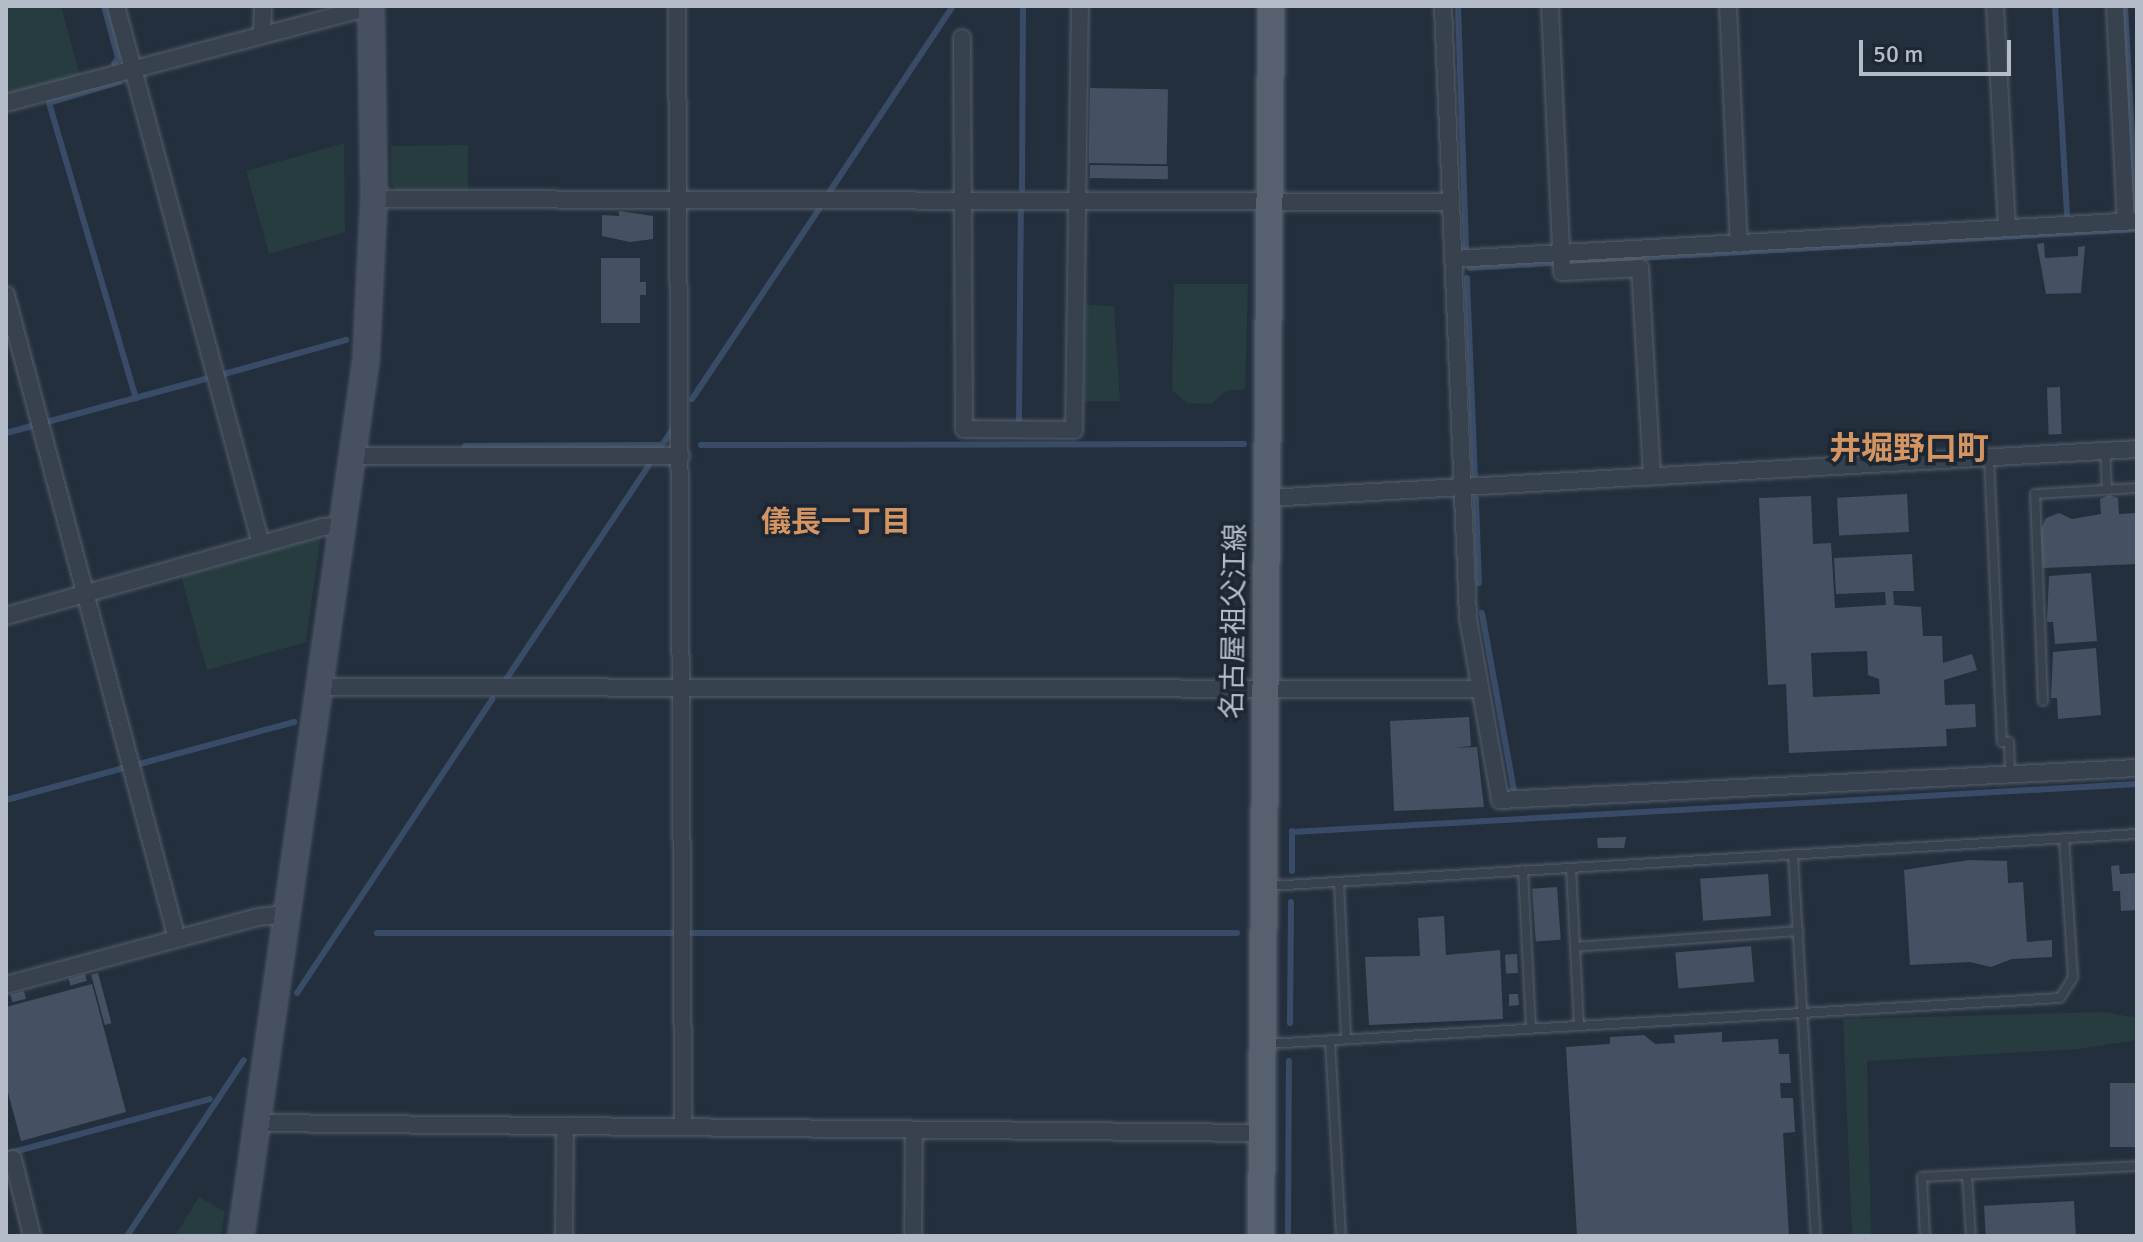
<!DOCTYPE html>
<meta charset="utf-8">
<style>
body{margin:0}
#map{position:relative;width:2143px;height:1242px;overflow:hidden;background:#242f3e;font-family:Signika,"Noto Sans JP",sans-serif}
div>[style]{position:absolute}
.green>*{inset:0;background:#263c3f}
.stream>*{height:6px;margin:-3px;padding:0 3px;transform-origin:3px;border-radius:3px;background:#394c67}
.building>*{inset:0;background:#455162;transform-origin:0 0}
.roads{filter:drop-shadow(0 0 2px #565f6c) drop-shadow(0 0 2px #565f6c)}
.lane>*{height:8px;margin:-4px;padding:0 4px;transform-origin:4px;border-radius:4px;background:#38414e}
.street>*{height:16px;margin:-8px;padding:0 8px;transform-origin:8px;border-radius:8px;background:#38414e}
.secondary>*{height:24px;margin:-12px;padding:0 12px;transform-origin:12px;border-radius:12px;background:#465061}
.primary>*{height:26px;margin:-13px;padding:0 13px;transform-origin:13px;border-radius:13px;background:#56606e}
span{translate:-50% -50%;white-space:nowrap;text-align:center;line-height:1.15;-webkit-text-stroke:7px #1d2633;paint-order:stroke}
.street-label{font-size:28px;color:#b4bcc9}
.neighbourhood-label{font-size:30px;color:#d59563;font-weight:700}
.quarter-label{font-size:32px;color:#d59563;font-weight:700}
.frame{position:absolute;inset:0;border:8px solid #b4bcc9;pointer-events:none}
.scale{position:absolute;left:1859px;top:40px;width:152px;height:36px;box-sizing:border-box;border:4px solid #b4bcc9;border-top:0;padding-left:10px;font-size:24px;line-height:28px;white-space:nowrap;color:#b4bcc9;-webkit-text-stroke:6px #1d2633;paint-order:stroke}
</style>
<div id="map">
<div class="green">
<div style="clip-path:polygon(6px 6px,61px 6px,80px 76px,6px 96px)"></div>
<div style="clip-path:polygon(344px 143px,345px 232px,269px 254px,246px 171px)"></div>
<div style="clip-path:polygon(468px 145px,468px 192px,397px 191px,391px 182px,391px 146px)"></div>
<div style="clip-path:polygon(1174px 284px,1248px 284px,1245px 389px,1226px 391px,1211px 404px,1187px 403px,1172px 390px)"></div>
<div style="clip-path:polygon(1086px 305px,1114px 306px,1120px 401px,1084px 401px)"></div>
<div style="clip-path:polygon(321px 536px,306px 642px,207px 670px,181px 576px)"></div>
<div style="clip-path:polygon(2104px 1012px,2137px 1018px,2137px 1040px,2078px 1049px,1867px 1061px,1871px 1234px,1852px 1236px,1843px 1019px)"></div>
<div style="clip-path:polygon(199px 1197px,225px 1212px,221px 1236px,175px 1236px)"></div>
</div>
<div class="stream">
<div style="left:104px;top:6px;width:54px;rotate:74.9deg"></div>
<div style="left:118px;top:58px;width:7px;rotate:124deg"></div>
<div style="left:1458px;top:6px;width:245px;rotate:88.1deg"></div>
<div style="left:2055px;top:6px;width:208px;rotate:86.7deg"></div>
<div style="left:2125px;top:6px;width:205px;rotate:86.9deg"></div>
<div style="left:119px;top:82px;width:73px;rotate:163.3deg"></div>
<div style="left:49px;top:103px;width:308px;rotate:73.6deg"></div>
<div style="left:1022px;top:189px;width:183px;rotate:-89.7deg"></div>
<div style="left:830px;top:191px;width:222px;rotate:-56.4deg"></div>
<div style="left:1570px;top:262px;width:568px;rotate:-3.33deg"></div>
<div style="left:1470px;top:268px;width:82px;rotate:-3.5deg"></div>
<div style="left:1467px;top:278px;width:196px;rotate:87.7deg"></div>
<div style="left:224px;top:374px;width:127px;rotate:-15.6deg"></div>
<div style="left:692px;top:399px;width:229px;rotate:-56.2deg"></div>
<div style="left:1019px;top:421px;width:211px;rotate:-89.5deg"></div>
<div style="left:47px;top:422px;width:164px;rotate:-15.2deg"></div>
<div style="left:6px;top:433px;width:28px;rotate:-15deg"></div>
<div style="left:662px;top:445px;width:22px;rotate:-56deg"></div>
<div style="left:701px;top:445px;width:543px;rotate:-0.11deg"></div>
<div style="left:465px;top:446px;width:197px;rotate:-0.3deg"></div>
<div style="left:1476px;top:499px;width:84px;rotate:88deg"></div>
<div style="left:1482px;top:613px;width:180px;rotate:79.8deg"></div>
<div style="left:507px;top:678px;width:256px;rotate:-56.3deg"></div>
<div style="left:136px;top:765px;width:164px;rotate:-15.2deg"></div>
<div style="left:6px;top:800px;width:122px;rotate:-15.2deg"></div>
<div style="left:1292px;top:832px;width:846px;rotate:-3.25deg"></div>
<div style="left:1292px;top:871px;width:40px;rotate:-90deg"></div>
<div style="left:377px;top:933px;width:297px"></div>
<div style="left:692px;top:933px;width:545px"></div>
<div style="left:297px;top:993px;width:353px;rotate:-56.4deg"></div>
<div style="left:1290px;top:1023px;width:121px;rotate:-89.5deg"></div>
<div style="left:6px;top:1154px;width:211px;rotate:-15.1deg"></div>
<div style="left:127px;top:1236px;width:211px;rotate:-56.4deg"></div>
<div style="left:1288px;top:1236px;width:175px;rotate:-89.7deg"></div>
</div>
<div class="building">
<div style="left:1090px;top:88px;width:78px;height:75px;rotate:1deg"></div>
<div style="left:1090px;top:165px;width:78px;height:13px;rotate:1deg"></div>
<div style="clip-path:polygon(619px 211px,653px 216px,653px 239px,630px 242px,602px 236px,602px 215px,619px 216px)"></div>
<div style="clip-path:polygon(2044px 243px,2045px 258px,2078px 256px,2078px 247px,2085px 246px,2081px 293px,2046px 294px,2037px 244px)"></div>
<div style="clip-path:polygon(601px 258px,640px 258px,640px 282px,646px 282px,646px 295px,640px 295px,640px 323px,601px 323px)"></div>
<div style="left:2060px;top:387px;width:47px;height:13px;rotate:88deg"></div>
<div style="left:1907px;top:494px;width:38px;height:70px;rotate:87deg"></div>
<div style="clip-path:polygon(2109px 495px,2118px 498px,2119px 514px,2137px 513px,2137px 564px,2043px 568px,2040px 531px,2046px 518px,2059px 513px,2072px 519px,2101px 514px,2100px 499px)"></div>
<div style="clip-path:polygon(evenodd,1811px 496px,1813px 544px,1831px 543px,1835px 608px,1886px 605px,1885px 592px,1836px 594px,1834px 558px,1912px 554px,1914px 591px,1893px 591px,1894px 605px,1921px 607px,1923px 636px,1942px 636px,1943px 663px,1972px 654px,1977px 670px,1944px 680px,1945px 705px,1975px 704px,1976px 727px,1946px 729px,1947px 746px,1789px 753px,1786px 684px,1768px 685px,1759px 498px,1811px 496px,1867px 651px,1868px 675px,1879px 679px,1880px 694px,1813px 697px,1811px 653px,1867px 651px)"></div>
<div style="clip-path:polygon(2091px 573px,2097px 641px,2055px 644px,2053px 622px,2047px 622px,2049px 576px)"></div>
<div style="clip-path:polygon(2096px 648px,2101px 715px,2058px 719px,2057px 698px,2051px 698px,2053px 652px)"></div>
<div style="clip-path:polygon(1469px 717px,1471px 746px,1455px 748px,1477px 747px,1484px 807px,1394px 811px,1390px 721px)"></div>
<div style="clip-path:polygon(1626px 837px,1624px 848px,1598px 848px,1597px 838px)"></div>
<div style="clip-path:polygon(1969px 860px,2007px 861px,2008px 883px,2023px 882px,2027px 942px,2052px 940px,2052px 957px,2012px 959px,1991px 967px,1970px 962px,1910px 965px,1904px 870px)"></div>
<div style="clip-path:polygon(2119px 865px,2120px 874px,2137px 873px,2137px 910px,2121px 911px,2120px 891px,2113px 891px,2111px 866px)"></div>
<div style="left:1768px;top:874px;width:42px;height:68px;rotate:86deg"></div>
<div style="left:1557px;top:887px;width:53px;height:25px;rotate:86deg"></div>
<div style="clip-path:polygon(1444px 916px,1446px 955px,1500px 950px,1503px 1019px,1369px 1025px,1365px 957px,1420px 956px,1418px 918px)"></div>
<div style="left:1751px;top:946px;width:36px;height:76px;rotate:85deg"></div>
<div style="left:1517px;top:954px;width:19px;height:12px;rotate:87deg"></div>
<div style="left:98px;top:973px;width:52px;height:7px;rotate:75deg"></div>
<div style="left:85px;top:974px;width:7px;height:17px;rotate:74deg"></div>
<div style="clip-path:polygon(92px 984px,126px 1112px,21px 1141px,6px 1085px,6px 1007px)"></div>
<div style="left:24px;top:991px;width:8px;height:14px;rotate:76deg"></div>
<div style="clip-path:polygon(1509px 994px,1518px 994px,1519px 1005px,1509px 1006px)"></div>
<div style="clip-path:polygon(1722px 1032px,1722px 1042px,1778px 1039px,1779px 1054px,1789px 1054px,1791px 1083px,1780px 1083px,1781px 1098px,1793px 1098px,1795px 1132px,1783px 1133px,1789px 1236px,1577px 1236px,1566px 1047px,1610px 1044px,1610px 1037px,1644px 1035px,1655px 1044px,1675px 1043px,1674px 1035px)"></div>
<div style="left:2137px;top:1083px;width:64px;height:27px;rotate:90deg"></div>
<div style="left:2074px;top:1201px;width:35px;height:90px;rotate:87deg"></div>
</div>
<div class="roads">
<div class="lane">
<div style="left:2105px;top:451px;width:39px;rotate:87deg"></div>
<div style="left:1989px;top:458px;width:284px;rotate:87.4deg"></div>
<div style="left:2002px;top:742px;width:7px"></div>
<div style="left:2009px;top:742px;width:33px;rotate:88deg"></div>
<div style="left:2043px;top:701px;width:207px;rotate:-92.2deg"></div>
<div style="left:2035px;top:494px;width:102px;rotate:-3.4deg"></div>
<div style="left:1793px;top:854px;width:383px;rotate:86.6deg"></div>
<div style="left:1571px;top:868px;width:158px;rotate:87.1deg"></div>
<div style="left:1523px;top:870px;width:158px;rotate:87.1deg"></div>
<div style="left:1339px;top:882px;width:157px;rotate:87.4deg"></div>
<div style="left:1269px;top:886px;width:870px;rotate:-3.43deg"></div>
<div style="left:1575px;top:947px;width:224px;rotate:-4.1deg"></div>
<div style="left:1330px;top:1040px;width:196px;rotate:86.8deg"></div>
<div style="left:1267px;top:1044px;width:794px;rotate:-3.32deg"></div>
<div style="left:2060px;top:998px;width:25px;rotate:-58deg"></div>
<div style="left:2073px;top:977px;width:139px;rotate:-93.7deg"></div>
<div style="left:1967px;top:1175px;width:61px;rotate:86.2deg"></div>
<div style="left:1925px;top:1236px;width:59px;rotate:-92.9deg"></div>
<div style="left:1922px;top:1177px;width:215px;rotate:-2.9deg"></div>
</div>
<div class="street">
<div style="left:116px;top:6px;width:557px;rotate:74.92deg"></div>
<div style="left:677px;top:6px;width:1121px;rotate:89.69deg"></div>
<div style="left:1443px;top:6px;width:613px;rotate:87.66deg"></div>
<div style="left:1468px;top:618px;width:185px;rotate:80deg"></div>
<div style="left:1500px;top:800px;width:638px;rotate:-2.88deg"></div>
<div style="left:1550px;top:6px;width:266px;rotate:87.4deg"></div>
<div style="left:1562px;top:272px;width:78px;rotate:-2.9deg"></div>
<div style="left:1640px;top:268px;width:209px;rotate:86.7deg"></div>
<div style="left:1728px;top:6px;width:238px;rotate:87.4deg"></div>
<div style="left:1995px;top:6px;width:222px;rotate:86.9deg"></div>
<div style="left:2115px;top:6px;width:216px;rotate:87.1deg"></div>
<div style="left:262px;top:35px;width:29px;rotate:-88deg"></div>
<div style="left:962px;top:38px;width:391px;rotate:89.7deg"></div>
<div style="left:964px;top:429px;width:110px;rotate:0.5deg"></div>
<div style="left:1074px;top:430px;width:424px;rotate:-89.2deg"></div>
<div style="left:6px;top:103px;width:379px;rotate:-14.8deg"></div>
<div style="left:374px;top:199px;width:1077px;rotate:0.16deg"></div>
<div style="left:1453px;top:259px;width:685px;rotate:-3.18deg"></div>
<div style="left:6px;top:295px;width:666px;rotate:75.13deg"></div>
<div style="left:353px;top:456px;width:328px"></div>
<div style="left:1267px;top:498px;width:871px;rotate:-3.22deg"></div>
<div style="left:6px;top:616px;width:328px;rotate:-15.7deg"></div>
<div style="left:322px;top:527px;width:21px;rotate:-3deg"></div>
<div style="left:320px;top:687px;width:1160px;rotate:0.1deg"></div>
<div style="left:6px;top:985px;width:261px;rotate:-15.1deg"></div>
<div style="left:258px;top:917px;width:29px;rotate:-6deg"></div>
<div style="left:258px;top:1123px;width:1004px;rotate:0.57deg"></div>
<div style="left:13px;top:1159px;width:79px;rotate:76.1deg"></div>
<div style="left:564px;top:1236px;width:110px;rotate:-89.5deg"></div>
<div style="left:913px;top:1236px;width:106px;rotate:-89.5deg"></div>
</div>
<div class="secondary">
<div style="left:241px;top:1236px;width:885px;rotate:-81.88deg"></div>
<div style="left:366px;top:360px;width:161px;rotate:-87.2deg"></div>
<div style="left:374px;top:199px;width:193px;rotate:-90.9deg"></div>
</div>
<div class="primary">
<div style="left:1261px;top:1236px;width:1230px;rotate:-89.53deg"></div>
</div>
</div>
<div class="street-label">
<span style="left:1234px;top:621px;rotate:-89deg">名古屋祖父江線</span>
</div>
<div class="neighbourhood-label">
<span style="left:836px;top:523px">儀長一丁目</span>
</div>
<div class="quarter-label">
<span style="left:1909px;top:449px">井堀野口町</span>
</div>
<div class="frame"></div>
<div class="scale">50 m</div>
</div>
